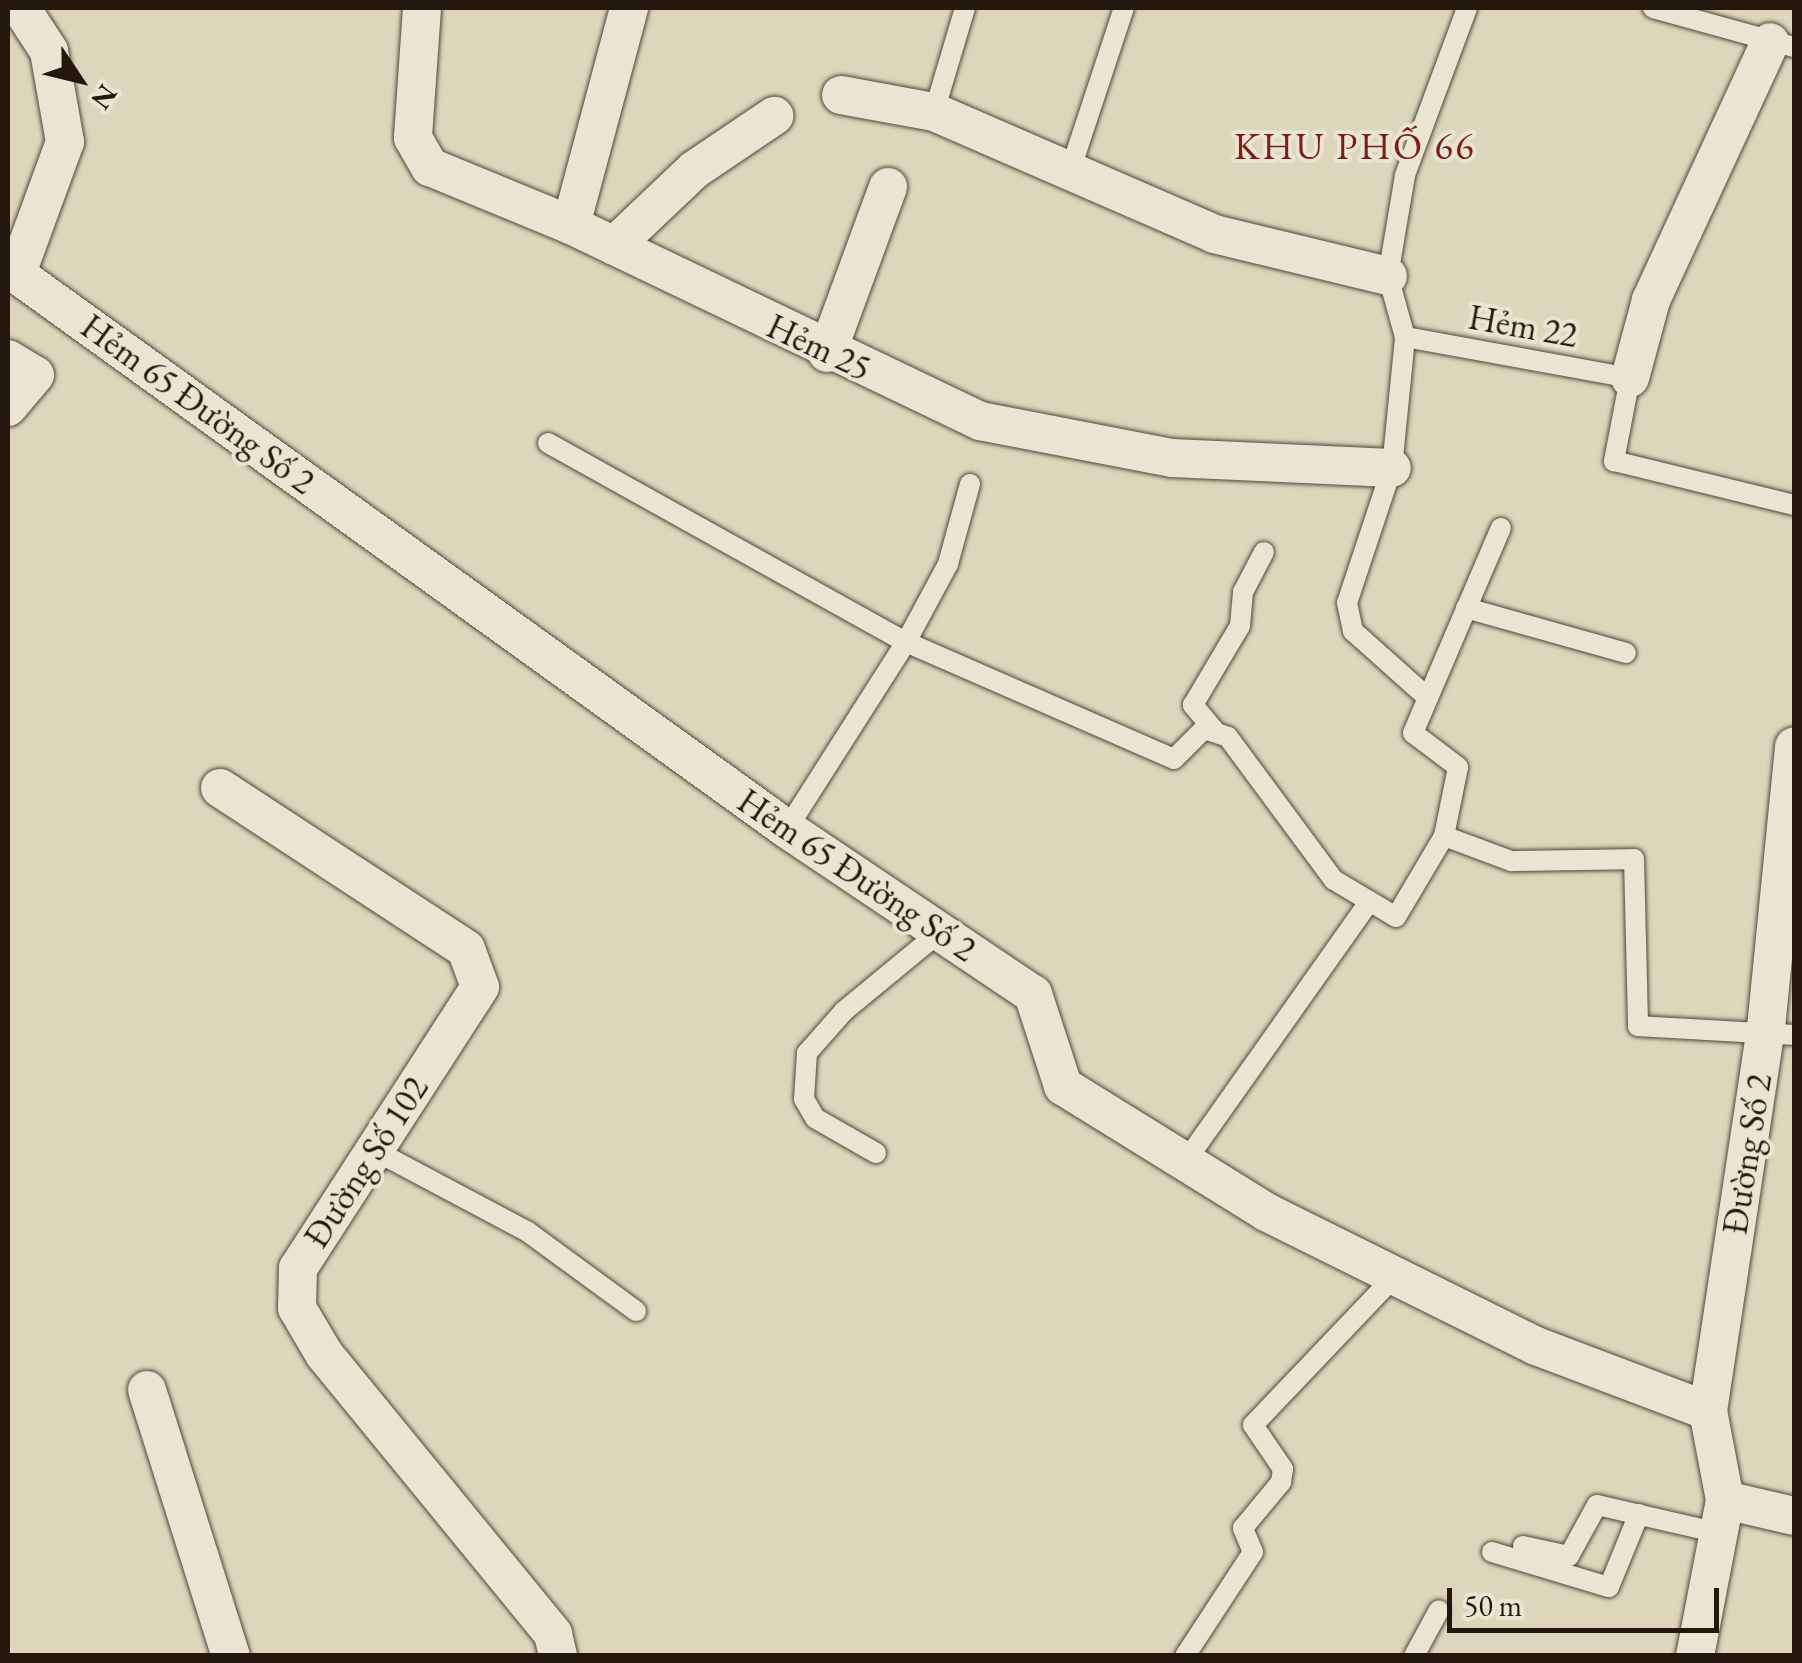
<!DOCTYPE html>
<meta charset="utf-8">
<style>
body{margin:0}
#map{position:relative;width:1802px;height:1663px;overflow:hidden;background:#ded6bc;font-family:"EB Garamond",serif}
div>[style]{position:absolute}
.roads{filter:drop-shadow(0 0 2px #52473a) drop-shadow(0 0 2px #52473a)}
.service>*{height:20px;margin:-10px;padding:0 10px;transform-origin:10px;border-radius:10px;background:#eae4d3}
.minor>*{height:38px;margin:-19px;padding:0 19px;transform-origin:19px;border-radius:19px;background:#eae4d3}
span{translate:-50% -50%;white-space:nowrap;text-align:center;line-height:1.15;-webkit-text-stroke:8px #eae4d3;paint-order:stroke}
.street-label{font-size:35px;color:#24170e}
.neighbourhood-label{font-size:38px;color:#7a1f14;letter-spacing:2.5px}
.frame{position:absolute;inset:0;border:10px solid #24170e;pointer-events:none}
.north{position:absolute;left:30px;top:30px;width:100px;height:100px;-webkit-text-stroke:8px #eae4d3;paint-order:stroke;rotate:125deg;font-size:28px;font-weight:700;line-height:40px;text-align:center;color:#24170e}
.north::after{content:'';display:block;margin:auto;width:35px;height:45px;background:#24170e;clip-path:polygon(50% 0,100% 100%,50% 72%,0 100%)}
.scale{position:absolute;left:1447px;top:1588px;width:272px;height:45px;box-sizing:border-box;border:5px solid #24170e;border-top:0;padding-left:12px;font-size:30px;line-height:35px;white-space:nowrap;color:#24170e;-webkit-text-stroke:8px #eae4d3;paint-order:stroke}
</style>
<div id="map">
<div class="roads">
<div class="service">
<div style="left:1653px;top:8px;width:146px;rotate:15.5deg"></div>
<div style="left:934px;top:112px;width:109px;rotate:-73.4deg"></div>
<div style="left:1070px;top:171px;width:172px;rotate:-71.7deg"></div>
<div style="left:1405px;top:337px;width:229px;rotate:10.3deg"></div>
<div style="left:1630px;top:378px;width:85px;rotate:100.9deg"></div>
<div style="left:1614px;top:461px;width:185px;rotate:13.7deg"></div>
<div style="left:548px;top:443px;width:410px;rotate:29.1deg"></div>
<div style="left:906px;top:642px;width:222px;rotate:122.5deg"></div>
<div style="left:970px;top:484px;width:83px;rotate:105.4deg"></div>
<div style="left:948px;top:564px;width:89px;rotate:118.3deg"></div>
<div style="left:906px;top:642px;width:292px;rotate:23.6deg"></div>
<div style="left:1174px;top:759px;width:42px;rotate:-45deg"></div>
<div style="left:1204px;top:729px;width:25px;rotate:18deg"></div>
<div style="left:1228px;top:737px;width:178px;rotate:53.5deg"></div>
<div style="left:1334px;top:880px;width:72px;rotate:30.8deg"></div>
<div style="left:1396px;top:917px;width:94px;rotate:-59.3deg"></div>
<div style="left:1444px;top:836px;width:70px;rotate:-78.5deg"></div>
<div style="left:1458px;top:767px;width:56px;rotate:-142.9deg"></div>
<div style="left:1413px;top:733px;width:223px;rotate:-66.8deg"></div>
<div style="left:1466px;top:608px;width:166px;rotate:15.7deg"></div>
<div style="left:1428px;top:698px;width:101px;rotate:-138.2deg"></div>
<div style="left:1353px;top:631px;width:29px;rotate:-102deg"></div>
<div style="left:1347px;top:603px;width:142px;rotate:-71.6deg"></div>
<div style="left:1392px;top:468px;width:132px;rotate:-84.3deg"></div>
<div style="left:1405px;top:337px;width:63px;rotate:-105.6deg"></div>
<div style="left:1388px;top:276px;width:102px;rotate:-80.4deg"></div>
<div style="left:1405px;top:175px;width:178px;rotate:-69.6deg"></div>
<div style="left:1214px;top:730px;width:33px;rotate:-130deg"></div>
<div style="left:1193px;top:705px;width:92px;rotate:-59.3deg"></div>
<div style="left:1240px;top:626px;width:34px;rotate:-85deg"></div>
<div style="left:1243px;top:592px;width:45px;rotate:-62.3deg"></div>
<div style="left:1444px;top:836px;width:72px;rotate:20.5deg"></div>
<div style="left:1511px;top:861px;width:123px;rotate:-0.9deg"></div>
<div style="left:1634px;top:859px;width:167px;rotate:88.6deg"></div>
<div style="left:1638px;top:1026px;width:156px;rotate:3.3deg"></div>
<div style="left:374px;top:1150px;width:174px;rotate:28deg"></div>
<div style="left:528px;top:1232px;width:134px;rotate:36.2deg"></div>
<div style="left:876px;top:1153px;width:70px;rotate:-150.2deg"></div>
<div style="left:815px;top:1118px;width:22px;rotate:-120deg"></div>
<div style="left:804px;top:1099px;width:46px;rotate:-86.3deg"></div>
<div style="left:807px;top:1053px;width:56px;rotate:-48.6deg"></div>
<div style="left:844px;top:1011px;width:124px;rotate:-39.5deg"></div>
<div style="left:1185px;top:1162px;width:314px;rotate:-54.7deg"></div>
<div style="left:1523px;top:1546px;width:47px;rotate:12.3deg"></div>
<div style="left:1569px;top:1556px;width:58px;rotate:-61.2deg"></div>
<div style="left:1597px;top:1505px;width:125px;rotate:12.9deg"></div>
<div style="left:1492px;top:1552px;width:122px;rotate:16.7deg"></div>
<div style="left:1609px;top:1587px;width:79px;rotate:-67.7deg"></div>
<div style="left:1185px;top:1656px;width:124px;rotate:-56.8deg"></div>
<div style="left:1253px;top:1552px;width:26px;rotate:-113deg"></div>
<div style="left:1243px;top:1528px;width:60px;rotate:-50.4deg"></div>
<div style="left:1281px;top:1482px;width:13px;rotate:-81deg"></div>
<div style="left:1283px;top:1469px;width:53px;rotate:-124.3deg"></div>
<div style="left:1253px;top:1425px;width:206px;rotate:-46.4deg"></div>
<div style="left:1414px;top:1656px;width:52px;rotate:-61.5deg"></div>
</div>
<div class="minor">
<div style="left:422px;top:8px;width:130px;rotate:94deg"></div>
<div style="left:413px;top:138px;width:34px;rotate:60deg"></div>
<div style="left:430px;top:167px;width:152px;rotate:22.4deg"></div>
<div style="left:571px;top:225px;width:454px;rotate:25.6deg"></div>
<div style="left:980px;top:421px;width:196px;rotate:10.9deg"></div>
<div style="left:1172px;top:458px;width:220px;rotate:2.6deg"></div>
<div style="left:841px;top:95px;width:95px;rotate:10.4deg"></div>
<div style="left:934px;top:112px;width:305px;rotate:23.5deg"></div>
<div style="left:1214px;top:234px;width:179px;rotate:13.6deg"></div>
<div style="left:571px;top:225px;width:225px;rotate:-75deg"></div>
<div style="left:614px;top:246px;width:110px;rotate:-43.5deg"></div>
<div style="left:694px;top:170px;width:97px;rotate:-34deg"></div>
<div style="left:8px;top:268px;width:960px;rotate:35.76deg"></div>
<div style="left:787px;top:829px;width:296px;rotate:33.9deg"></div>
<div style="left:1033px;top:994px;width:97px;rotate:71.9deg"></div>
<div style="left:1063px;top:1086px;width:239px;rotate:31.8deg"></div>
<div style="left:1266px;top:1212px;width:301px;rotate:26.4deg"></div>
<div style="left:1536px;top:1346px;width:184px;rotate:20.7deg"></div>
<div style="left:17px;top:273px;width:140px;rotate:-69.9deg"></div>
<div style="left:65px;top:142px;width:92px;rotate:-100deg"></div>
<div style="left:49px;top:51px;width:51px;rotate:-123.1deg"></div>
<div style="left:827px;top:353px;width:177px;rotate:-69.8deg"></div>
<div style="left:8px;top:359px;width:31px;rotate:31deg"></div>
<div style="left:35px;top:375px;width:42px;rotate:130.2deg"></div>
<div style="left:1630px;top:378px;width:81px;rotate:-74.9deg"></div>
<div style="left:1651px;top:300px;width:284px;rotate:-65.2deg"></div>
<div style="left:220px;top:788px;width:294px;rotate:33.2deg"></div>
<div style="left:466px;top:949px;width:40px;rotate:69.8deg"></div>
<div style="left:480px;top:987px;width:335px;rotate:122.9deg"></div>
<div style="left:298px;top:1268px;width:40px;rotate:91.4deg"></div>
<div style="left:297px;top:1308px;width:53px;rotate:59.6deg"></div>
<div style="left:324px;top:1354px;width:362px;rotate:50.7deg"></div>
<div style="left:553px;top:1634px;width:23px;rotate:77deg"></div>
<div style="left:147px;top:1390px;width:279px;rotate:72.5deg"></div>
<div style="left:1725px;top:1500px;width:71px;rotate:13.1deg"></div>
<div style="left:1695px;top:1656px;width:159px;rotate:-79.1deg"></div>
<div style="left:1725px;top:1500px;width:91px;rotate:-100.8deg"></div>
<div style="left:1708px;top:1411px;width:387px;rotate:-81.4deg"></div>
<div style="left:1766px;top:1028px;width:283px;rotate:-84.3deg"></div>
</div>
</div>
<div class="street-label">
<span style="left:1523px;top:326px;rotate:10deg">Hẻm 22</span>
<span style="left:819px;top:347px;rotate:25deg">Hẻm 25</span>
<span style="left:198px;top:404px;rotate:36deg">Hẻm 65 Đường Số 2</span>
<span style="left:857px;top:875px;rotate:34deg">Hẻm 65 Đường Số 2</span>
<span style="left:1747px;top:1154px;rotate:-81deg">Đường Số 2</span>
<span style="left:366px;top:1162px;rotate:-57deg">Đường Số 102</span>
</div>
<div class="neighbourhood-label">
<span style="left:1355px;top:146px">KHU PHỐ 66</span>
</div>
<div class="frame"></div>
<div class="north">N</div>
<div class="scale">50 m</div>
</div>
